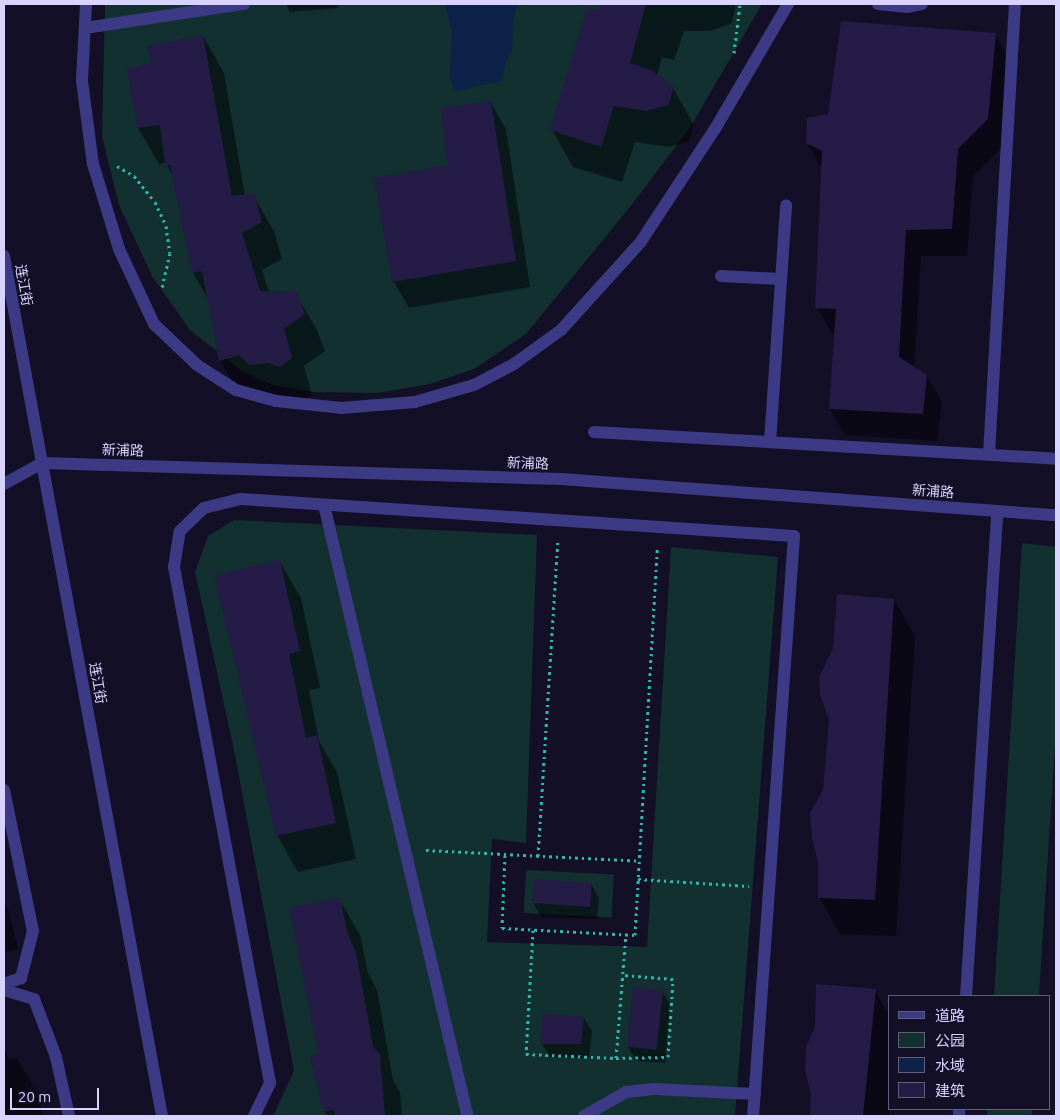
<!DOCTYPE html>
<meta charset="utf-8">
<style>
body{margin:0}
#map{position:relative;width:1060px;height:1120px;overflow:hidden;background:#130f26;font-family:Ubuntu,"Noto Sans SC",sans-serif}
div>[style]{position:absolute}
.green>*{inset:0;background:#12302f;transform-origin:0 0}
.water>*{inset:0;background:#0c2248}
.shadow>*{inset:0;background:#0007}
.building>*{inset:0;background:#241b47;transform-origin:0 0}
.path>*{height:3px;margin-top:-1.5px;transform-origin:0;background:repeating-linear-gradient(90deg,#2fb8b0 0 2.5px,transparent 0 6.5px)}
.service>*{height:12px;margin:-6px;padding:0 6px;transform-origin:6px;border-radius:6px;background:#3d3a85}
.minor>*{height:12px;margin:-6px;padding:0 6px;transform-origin:6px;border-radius:6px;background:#3d3a85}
.tertiary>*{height:12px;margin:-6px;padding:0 6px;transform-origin:6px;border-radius:6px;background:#3d3a85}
span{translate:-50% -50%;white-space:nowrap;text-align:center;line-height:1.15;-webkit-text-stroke:4px #130f26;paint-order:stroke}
.street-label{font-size:14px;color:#d9d4ff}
.frame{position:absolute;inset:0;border:5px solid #d9d4ff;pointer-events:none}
.legend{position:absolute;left:888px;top:995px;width:162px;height:115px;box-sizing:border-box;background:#130f26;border:1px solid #625e7d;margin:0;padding:6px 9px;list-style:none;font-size:15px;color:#d9d4ff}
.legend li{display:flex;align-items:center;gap:10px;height:25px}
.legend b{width:25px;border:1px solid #625e7d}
.scale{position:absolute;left:10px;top:1088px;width:89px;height:22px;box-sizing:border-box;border:2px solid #d9d4ff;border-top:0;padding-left:6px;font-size:15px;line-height:18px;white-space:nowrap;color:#d9d4ff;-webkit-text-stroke:4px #130f26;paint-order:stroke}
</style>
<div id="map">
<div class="green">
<div style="clip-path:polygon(105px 4px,762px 4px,691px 126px,630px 207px,526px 334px,474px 369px,430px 384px,377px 393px,312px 392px,273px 385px,242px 371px,190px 330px,152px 276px,119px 205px,102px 136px)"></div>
<div style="clip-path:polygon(234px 520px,537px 535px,526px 843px,492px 839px,487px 942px,647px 947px,671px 547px,778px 557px,735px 1116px,273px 1116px,294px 1071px,234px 750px,195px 572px,208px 536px)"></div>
<div style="clip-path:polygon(1022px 543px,1056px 547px,1056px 730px,1039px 996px,994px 996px)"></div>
<div style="left:526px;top:870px;width:88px;height:43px;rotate:3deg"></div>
<div style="left:987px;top:1109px;width:45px;height:7px"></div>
</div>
<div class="water">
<div style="clip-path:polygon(445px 4px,517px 4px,513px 21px,512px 51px,505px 64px,502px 81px,455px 91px,450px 77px,452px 31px)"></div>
</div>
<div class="shadow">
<div style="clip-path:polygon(286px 4px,338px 4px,338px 8px,290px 12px)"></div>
<div style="clip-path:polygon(602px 4px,736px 4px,732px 23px,710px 31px,684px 31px,674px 60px,662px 57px,657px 76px,673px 88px,694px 125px,689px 141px,669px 147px,635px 142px,622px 182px,573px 167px,552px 130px)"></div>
<div style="clip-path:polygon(995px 34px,1010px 61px,1003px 146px,973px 176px,967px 256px,921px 256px,914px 368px,926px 375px,942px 402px,937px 441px,845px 435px,830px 409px,835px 334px,832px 334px,817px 307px,822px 169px,807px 143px,829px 115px)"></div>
<div style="clip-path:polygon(203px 36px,224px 73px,245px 196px,253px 195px,274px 231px,282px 259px,262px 270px,269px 292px,296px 294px,317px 330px,325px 351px,304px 366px,312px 395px,301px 403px,241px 397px,220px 360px,208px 299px,193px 273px,174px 178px,166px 163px,159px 164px,138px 128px,128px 70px,152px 64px)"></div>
<div style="clip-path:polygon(491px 103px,506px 129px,530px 287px,409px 308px,394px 282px,376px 179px,448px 166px)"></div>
<div style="clip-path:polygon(280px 562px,301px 598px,320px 688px,309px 690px,319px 741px,337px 772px,356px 859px,298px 872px,277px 835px)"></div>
<div style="clip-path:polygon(894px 600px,915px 636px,896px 936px,840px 934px,819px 897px,825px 791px)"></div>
<div style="clip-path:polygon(591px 884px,599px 898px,597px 919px,541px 917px,533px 903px)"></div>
<div style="clip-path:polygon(339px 899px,360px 935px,368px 973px,377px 990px,393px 1080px,400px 1092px,402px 1116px,327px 1116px,325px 1112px,320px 1055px)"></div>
<div style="clip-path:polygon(4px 901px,8px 909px,18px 949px,4px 952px)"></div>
<div style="clip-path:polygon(662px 991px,670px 1004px,665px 1063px,636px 1061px,628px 1047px)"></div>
<div style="clip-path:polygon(875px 991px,889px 1014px,889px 1116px,811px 1116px,812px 1093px)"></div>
<div style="clip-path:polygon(584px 1018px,592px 1031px,589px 1058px,550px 1057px,542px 1044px)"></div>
<div style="clip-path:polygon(4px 1048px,10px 1060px,17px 1058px,38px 1095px,43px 1116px,4px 1116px)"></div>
</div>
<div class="building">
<div style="clip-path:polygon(601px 4px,646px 4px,630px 63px,653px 71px,674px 87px,668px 105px,647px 111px,614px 106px,601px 147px,550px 130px,587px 7px,599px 10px)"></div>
<div style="clip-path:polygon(841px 21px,996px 33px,988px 119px,958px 149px,952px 229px,906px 230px,899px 357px,927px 375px,923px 414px,829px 409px,836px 309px,815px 308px,822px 151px,806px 143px,807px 118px,828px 114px)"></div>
<div style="clip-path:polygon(203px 35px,232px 196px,254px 193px,262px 222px,242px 233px,260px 291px,297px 292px,305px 314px,284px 329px,292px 358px,280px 367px,268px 363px,249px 365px,239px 355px,219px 361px,202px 271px,192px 273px,170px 165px,165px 165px,160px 125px,137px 128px,127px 69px,151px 63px,147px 46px)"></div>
<div style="clip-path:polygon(491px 101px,516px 261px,392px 282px,374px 178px,447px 165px,441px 108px)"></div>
<div style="clip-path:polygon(280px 560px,300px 651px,289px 654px,306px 738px,317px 735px,336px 823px,276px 836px,214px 575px)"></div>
<div style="clip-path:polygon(837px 594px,894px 599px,875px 900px,818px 898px,818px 863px,812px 838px,810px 813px,823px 790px,829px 720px,820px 694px,819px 677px,833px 648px)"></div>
<div style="left:534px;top:879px;width:58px;height:24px;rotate:4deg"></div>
<div style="clip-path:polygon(340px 897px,348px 935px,356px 952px,373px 1046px,380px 1054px,385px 1116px,335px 1116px,334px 1110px,323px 1112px,310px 1057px,318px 1054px,289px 908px)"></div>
<div style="clip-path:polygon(816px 984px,876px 989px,863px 1116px,810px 1116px,811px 1094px,805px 1070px,806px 1046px,815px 1027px)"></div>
<div style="left:633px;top:987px;width:30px;height:60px;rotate:6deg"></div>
<div style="clip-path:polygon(542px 1014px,584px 1017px,581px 1044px,541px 1044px)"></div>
</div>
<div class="path">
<div style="left:734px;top:53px;width:49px;rotate:-83deg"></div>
<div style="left:117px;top:166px;width:20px;rotate:30deg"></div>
<div style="left:134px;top:176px;width:33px;rotate:51deg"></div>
<div style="left:155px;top:202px;width:26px;rotate:65deg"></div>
<div style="left:166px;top:226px;width:27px;rotate:82deg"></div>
<div style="left:170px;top:253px;width:36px;rotate:103deg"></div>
<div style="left:426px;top:850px;width:214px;rotate:2.9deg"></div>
<div style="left:505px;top:855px;width:73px;rotate:92.4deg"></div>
<div style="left:502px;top:928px;width:133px;rotate:3deg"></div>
<div style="left:635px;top:935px;width:388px;rotate:-86.7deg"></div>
<div style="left:538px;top:856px;width:317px;rotate:-86.4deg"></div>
<div style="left:638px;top:879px;width:111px;rotate:3.6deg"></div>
<div style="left:533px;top:930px;width:124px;rotate:93.2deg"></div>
<div style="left:526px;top:1054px;width:90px;rotate:2.5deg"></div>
<div style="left:616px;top:1058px;width:124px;rotate:-85.4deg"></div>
<div style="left:616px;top:1058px;width:52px;rotate:-1.1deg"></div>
<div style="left:668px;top:1057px;width:78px;rotate:-86.3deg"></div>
<div style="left:673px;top:979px;width:50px;rotate:-175.4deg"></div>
</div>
<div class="service">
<div style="left:86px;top:4px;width:77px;rotate:93deg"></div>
<div style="left:82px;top:81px;width:84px;rotate:82.5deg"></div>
<div style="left:93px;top:164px;width:89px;rotate:73deg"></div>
<div style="left:119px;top:249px;width:83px;rotate:65deg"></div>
<div style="left:154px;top:324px;width:59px;rotate:43.6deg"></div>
<div style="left:197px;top:365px;width:46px;rotate:32.7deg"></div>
<div style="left:236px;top:390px;width:41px;rotate:15.4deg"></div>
<div style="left:276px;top:401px;width:65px;rotate:6.1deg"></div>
<div style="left:341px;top:408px;width:74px;rotate:-4.6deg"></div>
<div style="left:415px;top:402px;width:61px;rotate:-16.1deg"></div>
<div style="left:474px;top:385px;width:45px;rotate:-27.7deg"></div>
<div style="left:514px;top:364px;width:58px;rotate:-35.9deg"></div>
<div style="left:561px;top:330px;width:118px;rotate:-47.8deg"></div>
<div style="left:640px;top:243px;width:136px;rotate:-56.7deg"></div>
<div style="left:715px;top:129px;width:145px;rotate:-59.7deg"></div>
<div style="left:878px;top:4px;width:29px;rotate:6deg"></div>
<div style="left:907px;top:7px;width:15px;rotate:-11deg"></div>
<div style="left:85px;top:28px;width:161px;rotate:-8.6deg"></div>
<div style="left:721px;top:276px;width:60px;rotate:2.9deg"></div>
<div style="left:594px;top:432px;width:463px;rotate:3.3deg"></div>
<div style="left:770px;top:442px;width:237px;rotate:-86.1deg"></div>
<div style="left:989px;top:454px;width:451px;rotate:-86.7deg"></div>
<div style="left:324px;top:505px;width:626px;rotate:76.79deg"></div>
<div style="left:4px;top:790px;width:144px;rotate:78.4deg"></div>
<div style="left:33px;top:931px;width:49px;rotate:104.3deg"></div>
<div style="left:21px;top:978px;width:18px;rotate:161deg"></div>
<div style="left:4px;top:990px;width:31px;rotate:17deg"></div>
<div style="left:34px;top:999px;width:62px;rotate:69.2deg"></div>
<div style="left:56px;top:1057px;width:60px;rotate:77.6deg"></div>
<div style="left:966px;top:996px;width:486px;rotate:-86.3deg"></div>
<div style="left:254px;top:1116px;width:37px;rotate:-64deg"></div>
<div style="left:270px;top:1083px;width:525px;rotate:-100.54deg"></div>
<div style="left:174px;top:567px;width:36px;rotate:-81deg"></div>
<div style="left:180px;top:531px;width:33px;rotate:-44deg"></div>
<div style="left:204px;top:508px;width:38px;rotate:-14deg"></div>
<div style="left:241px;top:499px;width:554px;rotate:3.83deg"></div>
<div style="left:794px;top:536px;width:581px;rotate:94.04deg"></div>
<div style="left:584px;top:1116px;width:48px;rotate:-29.7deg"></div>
<div style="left:626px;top:1092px;width:28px;rotate:-6deg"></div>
<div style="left:654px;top:1089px;width:101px;rotate:2.8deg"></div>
<div style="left:959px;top:1116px;width:7px;rotate:-90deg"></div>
</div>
<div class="minor">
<div style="left:4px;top:256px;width:874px;rotate:79.59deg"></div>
</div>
<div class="tertiary">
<div style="left:4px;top:484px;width:43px;rotate:-28.9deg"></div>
<div style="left:42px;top:463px;width:519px;rotate:1.77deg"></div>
<div style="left:561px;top:479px;width:496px;rotate:4.2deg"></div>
</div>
<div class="street-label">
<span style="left:24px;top:285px;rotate:80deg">连江街</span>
<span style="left:123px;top:450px;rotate:2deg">新浦路</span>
<span style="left:528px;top:463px;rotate:2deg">新浦路</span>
<span style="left:933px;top:491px;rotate:4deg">新浦路</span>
<span style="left:98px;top:683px;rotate:80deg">连江街</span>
</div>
<div class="frame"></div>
<ul class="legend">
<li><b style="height:6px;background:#3d3a85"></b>道路</li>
<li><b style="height:14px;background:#12302f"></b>公园</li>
<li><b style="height:14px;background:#0c2248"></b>水域</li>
<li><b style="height:14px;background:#241b47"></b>建筑</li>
</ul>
<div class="scale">20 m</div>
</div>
